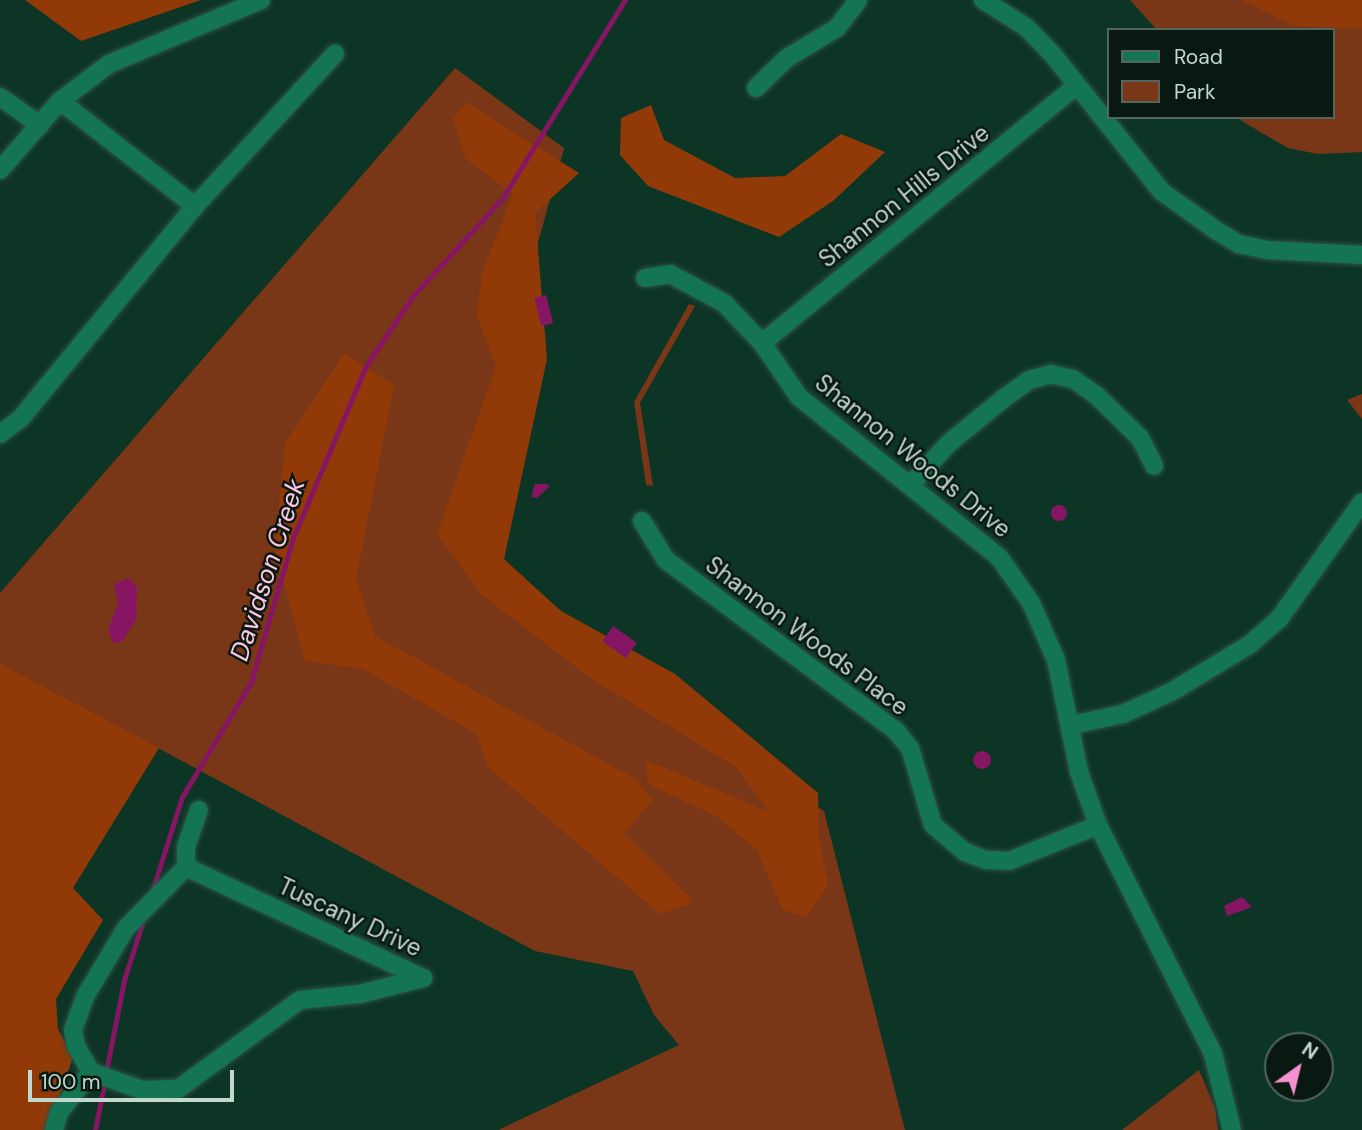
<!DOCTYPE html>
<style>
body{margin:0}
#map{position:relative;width:1362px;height:1130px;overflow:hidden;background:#0d3526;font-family:"DM Sans",sans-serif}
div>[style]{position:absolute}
.green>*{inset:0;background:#7a3717}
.forest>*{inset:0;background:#923a07}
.water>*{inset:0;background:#861664;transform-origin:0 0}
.round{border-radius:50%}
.stream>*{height:4.5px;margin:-2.25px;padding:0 2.25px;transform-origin:2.25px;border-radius:2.25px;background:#861664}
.roads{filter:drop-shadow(0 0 2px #2e5244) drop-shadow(0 0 2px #2e5244)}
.minor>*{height:18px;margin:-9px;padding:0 9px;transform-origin:9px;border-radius:9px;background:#147554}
span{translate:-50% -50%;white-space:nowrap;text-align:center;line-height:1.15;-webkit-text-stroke:5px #091912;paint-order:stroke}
.street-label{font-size:24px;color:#c3d8cd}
.water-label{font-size:26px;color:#ffc5e5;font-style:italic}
.legend{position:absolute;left:1107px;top:28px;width:228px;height:91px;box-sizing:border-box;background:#091912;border:2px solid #53655d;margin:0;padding:9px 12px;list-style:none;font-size:21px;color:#c3d8cd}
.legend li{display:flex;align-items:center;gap:14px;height:35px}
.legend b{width:35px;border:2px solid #53655d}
.north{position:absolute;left:1264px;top:1032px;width:70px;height:70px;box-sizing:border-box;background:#091912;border:2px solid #53655d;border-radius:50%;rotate:34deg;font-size:19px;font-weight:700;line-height:28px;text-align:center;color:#c3d8cd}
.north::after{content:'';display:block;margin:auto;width:24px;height:32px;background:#f790ce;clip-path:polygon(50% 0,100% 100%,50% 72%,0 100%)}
.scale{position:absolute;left:28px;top:1070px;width:206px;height:32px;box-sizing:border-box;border:4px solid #c3d8cd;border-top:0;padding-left:9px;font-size:21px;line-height:24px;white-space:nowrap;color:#c3d8cd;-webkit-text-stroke:5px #091912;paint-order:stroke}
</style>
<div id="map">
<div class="green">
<div style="clip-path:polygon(1130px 0,1362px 0,1362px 152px,1318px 154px,1288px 148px,1235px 117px,1332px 117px,1332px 30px,1157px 30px)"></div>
<div style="clip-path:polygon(455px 68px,564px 148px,457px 538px,571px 655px,824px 811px,905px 1130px,498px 1130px,679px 1045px,654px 1015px,633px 971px,535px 951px,0 663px,0 593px)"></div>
<div style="clip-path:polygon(689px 304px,695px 306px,640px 403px,653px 486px,646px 485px,634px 402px)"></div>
<div style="clip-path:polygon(1362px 394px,1362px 419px,1347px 400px)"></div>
<div style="clip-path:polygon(1199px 1070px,1215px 1108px,1218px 1130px,1122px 1130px)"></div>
</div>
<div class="forest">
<div style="clip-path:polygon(25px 0,201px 0,81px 41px)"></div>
<div style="clip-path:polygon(1242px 0,1362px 0,1362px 28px,1294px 26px)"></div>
<div style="clip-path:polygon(466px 102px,579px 173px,535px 213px,547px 359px,504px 559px,561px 611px,675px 674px,818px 793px,819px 838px,828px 885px,807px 916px,783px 910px,757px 850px,718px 817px,648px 784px,646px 760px,769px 812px,736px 767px,589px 677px,481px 594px,437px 534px,496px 367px,477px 316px,482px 273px,513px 194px,465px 158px,453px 119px)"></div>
<div style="clip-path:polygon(651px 105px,664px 140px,735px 178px,785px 176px,841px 134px,885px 152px,833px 201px,779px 237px,648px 186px,620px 155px,621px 118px)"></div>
<div style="clip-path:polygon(344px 353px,394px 385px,356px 579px,375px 636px,634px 778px,653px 800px,624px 833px,694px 902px,660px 914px,488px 767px,477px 734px,363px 669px,305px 661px,275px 550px,285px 444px)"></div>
<div style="clip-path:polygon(0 663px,159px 748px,73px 888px,103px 920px,56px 999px,58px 1029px,73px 1057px,48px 1130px,0 1130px)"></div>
</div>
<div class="water">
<div style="left:546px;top:295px;width:29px;height:12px;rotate:76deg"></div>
<div style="clip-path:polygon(535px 484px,546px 484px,550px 486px,537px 498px,531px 497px)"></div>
<div class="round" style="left:1051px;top:505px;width:16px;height:16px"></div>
<div style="clip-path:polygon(129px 578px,137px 588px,136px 619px,123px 641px,113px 643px,108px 630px,118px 603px,114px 584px)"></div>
<div style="left:613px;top:626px;width:29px;height:19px;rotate:35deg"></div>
<div class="round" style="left:973px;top:751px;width:18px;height:18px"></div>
<div style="clip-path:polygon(1242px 897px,1252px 907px,1227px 916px,1224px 906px)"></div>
</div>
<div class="stream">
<div style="left:152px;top:892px;width:100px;rotate:-72.5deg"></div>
<div style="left:182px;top:797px;width:134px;rotate:-59deg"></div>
<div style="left:251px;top:682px;width:150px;rotate:-73.7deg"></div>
<div style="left:293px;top:538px;width:187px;rotate:-67deg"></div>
<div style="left:366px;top:366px;width:84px;rotate:-56.1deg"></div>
<div style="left:413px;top:296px;width:132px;rotate:-47.5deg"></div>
<div style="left:502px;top:199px;width:234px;rotate:-58.3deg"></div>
<div style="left:106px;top:1072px;width:94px;rotate:-78.9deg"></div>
<div style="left:124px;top:980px;width:62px;rotate:-72.1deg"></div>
<div style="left:95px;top:1130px;width:51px;rotate:-78.7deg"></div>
</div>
<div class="roads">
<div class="minor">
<div style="left:983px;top:0;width:51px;rotate:32.1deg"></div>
<div style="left:1026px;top:27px;width:39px;rotate:46deg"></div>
<div style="left:1053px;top:55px;width:174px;rotate:51.5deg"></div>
<div style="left:1161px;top:191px;width:69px;rotate:35.5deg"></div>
<div style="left:1217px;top:231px;width:26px;rotate:31deg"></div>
<div style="left:1239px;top:244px;width:29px;rotate:12deg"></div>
<div style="left:1267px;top:250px;width:95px;rotate:3deg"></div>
<div style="left:756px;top:88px;width:43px;rotate:-44.1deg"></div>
<div style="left:787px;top:58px;width:58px;rotate:-31deg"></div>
<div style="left:837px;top:28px;width:35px;rotate:-53deg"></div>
<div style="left:0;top:97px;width:49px;rotate:35deg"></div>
<div style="left:60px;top:101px;width:171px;rotate:37.9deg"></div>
<div style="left:0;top:170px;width:91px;rotate:-49deg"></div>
<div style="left:60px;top:101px;width:61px;rotate:-37.1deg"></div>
<div style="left:109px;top:64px;width:165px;rotate:-22.8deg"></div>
<div style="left:645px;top:278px;width:25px;rotate:-9deg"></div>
<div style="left:670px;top:274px;width:61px;rotate:28.2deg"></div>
<div style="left:724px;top:303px;width:55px;rotate:46.5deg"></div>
<div style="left:762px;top:343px;width:65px;rotate:55.6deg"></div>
<div style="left:799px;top:397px;width:256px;rotate:38.7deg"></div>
<div style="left:999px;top:557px;width:56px;rotate:55.2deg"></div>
<div style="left:1031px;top:603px;width:62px;rotate:66.3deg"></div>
<div style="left:1056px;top:660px;width:114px;rotate:78.4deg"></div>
<div style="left:1079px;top:772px;width:56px;rotate:70.3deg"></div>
<div style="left:1098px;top:825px;width:256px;rotate:63.3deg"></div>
<div style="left:1213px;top:1054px;width:78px;rotate:76deg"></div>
<div style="left:762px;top:343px;width:406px;rotate:-39.3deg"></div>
<div style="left:0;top:434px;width:26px;rotate:-37deg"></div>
<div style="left:21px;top:418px;width:274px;rotate:-50.6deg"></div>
<div style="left:195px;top:206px;width:207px;rotate:-47.4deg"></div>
<div style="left:912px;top:483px;width:54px;rotate:-47.2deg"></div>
<div style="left:949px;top:443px;width:70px;rotate:-39.2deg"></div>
<div style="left:1003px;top:399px;width:32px;rotate:-36deg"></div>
<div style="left:1029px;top:380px;width:23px;rotate:-15deg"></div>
<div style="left:1051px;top:374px;width:23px;rotate:13deg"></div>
<div style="left:1073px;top:379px;width:28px;rotate:35deg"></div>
<div style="left:1096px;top:395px;width:62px;rotate:44.3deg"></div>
<div style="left:1140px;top:438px;width:31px;rotate:63deg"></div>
<div style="left:642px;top:521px;width:46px;rotate:58.4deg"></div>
<div style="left:666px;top:560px;width:287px;rotate:36.6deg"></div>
<div style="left:896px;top:731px;width:22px;rotate:51deg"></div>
<div style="left:910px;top:748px;width:80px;rotate:73.4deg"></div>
<div style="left:933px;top:825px;width:42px;rotate:40.2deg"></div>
<div style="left:965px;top:852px;width:22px;rotate:21deg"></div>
<div style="left:986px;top:860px;width:23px;rotate:2deg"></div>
<div style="left:1009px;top:861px;width:96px;rotate:-22deg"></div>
<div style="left:1072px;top:725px;width:52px;rotate:-12.2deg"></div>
<div style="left:1123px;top:714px;width:53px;rotate:-24.6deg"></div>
<div style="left:1171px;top:692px;width:91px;rotate:-31.1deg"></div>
<div style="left:1249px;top:645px;width:40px;rotate:-41deg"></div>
<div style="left:1279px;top:619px;width:143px;rotate:-54.6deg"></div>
<div style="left:186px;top:867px;width:20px;rotate:-90deg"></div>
<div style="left:186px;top:847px;width:39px;rotate:-71deg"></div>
<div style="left:91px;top:1072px;width:54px;rotate:19.4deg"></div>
<div style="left:142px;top:1090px;width:36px;rotate:-2deg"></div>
<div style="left:178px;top:1089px;width:151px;rotate:-36.1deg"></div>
<div style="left:300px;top:1000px;width:60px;rotate:-5.7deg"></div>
<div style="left:360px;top:994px;width:65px;rotate:-14.3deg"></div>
<div style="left:54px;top:1130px;width:19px;rotate:-74deg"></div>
<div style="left:59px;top:1112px;width:51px;rotate:-51.3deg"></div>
<div style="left:91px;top:1072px;width:30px;rotate:-120deg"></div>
<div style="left:76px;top:1046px;width:16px;rotate:-101deg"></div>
<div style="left:73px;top:1030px;width:37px;rotate:-70deg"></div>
<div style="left:86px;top:995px;width:78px;rotate:-59.2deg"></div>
<div style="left:126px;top:928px;width:86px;rotate:-45.5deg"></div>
<div style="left:186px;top:867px;width:262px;rotate:25.1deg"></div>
</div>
</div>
<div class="street-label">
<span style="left:904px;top:196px;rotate:-39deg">Shannon Hills Drive</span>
<span style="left:913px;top:456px;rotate:39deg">Shannon Woods Drive</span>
<span style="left:807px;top:636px;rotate:37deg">Shannon Woods Place</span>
<span style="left:350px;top:917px;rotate:25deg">Tuscany Drive</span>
</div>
<div class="water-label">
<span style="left:268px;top:570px;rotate:-72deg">Davidson Creek</span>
</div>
<ul class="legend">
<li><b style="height:9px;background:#147554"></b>Road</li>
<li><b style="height:19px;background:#7a3717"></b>Park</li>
</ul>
<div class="north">N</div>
<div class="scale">100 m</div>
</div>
